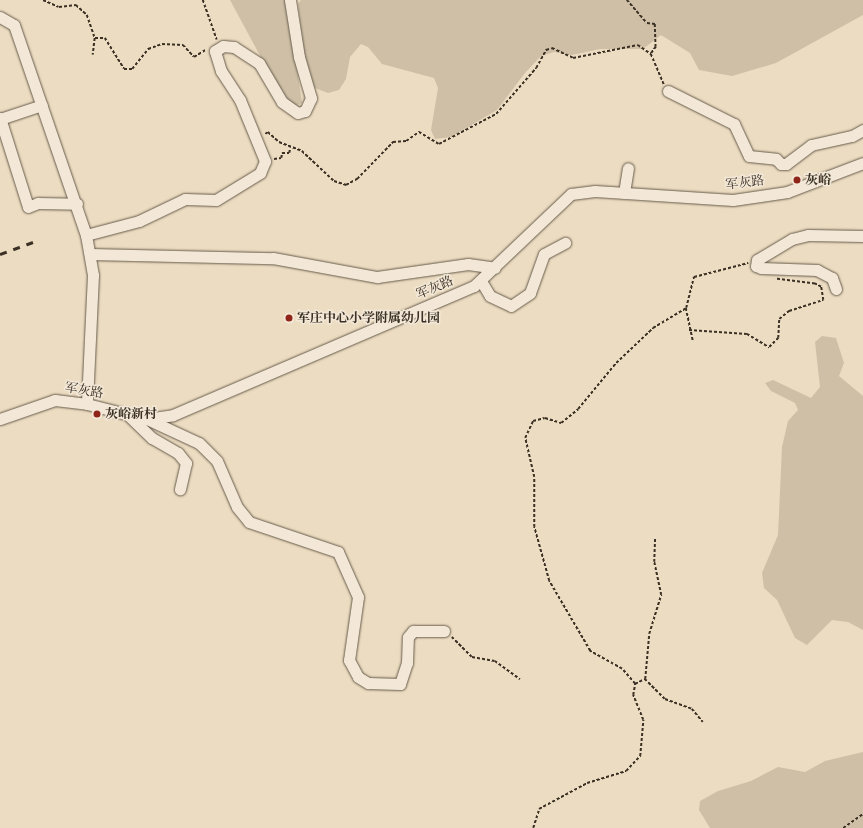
<!DOCTYPE html>
<meta charset="utf-8">
<style>
body{margin:0}
#map{position:relative;width:863px;height:828px;overflow:hidden;background:#ecdcc1;font-family:"IM FELL French Canon","Noto Serif SC",serif}
div>[style]{position:absolute}
.green>*{inset:0;background:#cebfa6}
.path>*{height:1.5px;margin-top:-0.75px;transform-origin:0;background:repeating-linear-gradient(90deg,#3a3024 0 3px,transparent 0 5px)}
.roads{filter:drop-shadow(0 0 1px #665b4b) drop-shadow(0 0 1px #665b4b)}
.minor>*{height:11px;margin:-5.5px;padding:0 5.5px;transform-origin:5.5px;border-radius:5.5px;background:#f3e8d7}
.rail>*{height:2.5px;margin-top:-1.25px;transform-origin:0;background:repeating-linear-gradient(90deg,#3a3024 0 7px,transparent 0 14px)}
.dots>*{width:11px;height:11px;translate:-50% -50%;box-sizing:border-box;border:2px solid #f3e8d7;border-radius:50%}
span{translate:-50% -50%;white-space:nowrap;text-align:center;line-height:1.15;-webkit-text-stroke:3px #f3e8d7;paint-order:stroke}
.poi-label{font-size:13px;color:#3a3024;font-weight:700}
.left{translate:0 -50%;text-align:left}
.street-label{font-size:13px;color:#3a3024}
</style>
<div id="map">
<div class="green">
<div style="clip-path:polygon(230px 0,287px 0,302px 103px,295px 106px,284px 100px)"></div>
<div style="clip-path:polygon(301px 0,863px 0,863px 15px,776px 63px,732px 76px,699px 70px,690px 53px,661px 35px,643px 49px,600px 49px,572px 55px,554px 52px,541px 56px,525px 73px,497px 110px,451px 137px,435px 139px,431px 130px,438px 88px,434px 78px,382px 64px,368px 47px,361px 44px,350px 57px,346px 79px,339px 90px,328px 93px,315px 88px,306px 73px,298px 4px)"></div>
<div style="clip-path:polygon(822px 336px,836px 338px,844px 363px,839px 376px,863px 396px,863px 630px,848px 622px,832px 620px,807px 645px,795px 638px,777px 600px,764px 588px,762px 573px,778px 535px,782px 447px,788px 421px,798px 410px,795px 403px,771px 391px,765px 383px,773px 380px,811px 398px,820px 387px,815px 342px)"></div>
<div style="clip-path:polygon(863px 752px,863px 828px,710px 828px,699px 810px,700px 801px,718px 791px,751px 781px,778px 767px,805px 772px,825px 761px)"></div>
</div>
<div class="path">
<div style="left:43px;top:0;width:17px;rotate:24deg"></div>
<div style="left:59px;top:7px;width:17px;rotate:-7deg"></div>
<div style="left:76px;top:5px;width:15px;rotate:42deg"></div>
<div style="left:87px;top:15px;width:24px;rotate:71deg"></div>
<div style="left:95px;top:38px;width:17px;rotate:97deg"></div>
<div style="left:203px;top:0;width:42px;rotate:70.7deg"></div>
<div style="left:627px;top:0;width:30px;rotate:49deg"></div>
<div style="left:647px;top:23px;width:8px;rotate:7deg"></div>
<div style="left:655px;top:24px;width:23px;rotate:88deg"></div>
<div style="left:656px;top:47px;width:9px;rotate:126deg"></div>
<div style="left:95px;top:38px;width:10px"></div>
<div style="left:105px;top:38px;width:36px;rotate:58deg"></div>
<div style="left:124px;top:69px;width:8px"></div>
<div style="left:132px;top:69px;width:26px;rotate:-51deg"></div>
<div style="left:148px;top:49px;width:15px;rotate:-20deg"></div>
<div style="left:162px;top:44px;width:21px;rotate:3deg"></div>
<div style="left:183px;top:45px;width:16px;rotate:47deg"></div>
<div style="left:194px;top:57px;width:13px;rotate:-32deg"></div>
<div style="left:265px;top:134px;width:4px;rotate:-34deg"></div>
<div style="left:268px;top:132px;width:15px;rotate:42deg"></div>
<div style="left:279px;top:142px;width:25px;rotate:21deg"></div>
<div style="left:302px;top:151px;width:44px;rotate:43.2deg"></div>
<div style="left:334px;top:181px;width:13px;rotate:18deg"></div>
<div style="left:346px;top:185px;width:13px;rotate:-29deg"></div>
<div style="left:357px;top:179px;width:52px;rotate:-45.8deg"></div>
<div style="left:393px;top:142px;width:13px;rotate:-4deg"></div>
<div style="left:406px;top:141px;width:16px;rotate:-35deg"></div>
<div style="left:419px;top:132px;width:23px;rotate:31deg"></div>
<div style="left:439px;top:144px;width:64px;rotate:-27.8deg"></div>
<div style="left:496px;top:114px;width:61px;rotate:-49deg"></div>
<div style="left:536px;top:68px;width:21px;rotate:-61deg"></div>
<div style="left:546px;top:50px;width:6px;rotate:-18deg"></div>
<div style="left:552px;top:48px;width:23px;rotate:25deg"></div>
<div style="left:573px;top:58px;width:66px;rotate:-11.3deg"></div>
<div style="left:638px;top:45px;width:16px;rotate:35deg"></div>
<div style="left:651px;top:54px;width:33px;rotate:67deg"></div>
<div style="left:274px;top:159px;width:7px;rotate:-8deg"></div>
<div style="left:281px;top:158px;width:5px;rotate:-79deg"></div>
<div style="left:282px;top:153px;width:7px"></div>
<div style="left:289px;top:153px;width:5px;rotate:-79deg"></div>
<div style="left:686px;top:308px;width:34px;rotate:78deg"></div>
<div style="left:689px;top:330px;width:58px;rotate:3.9deg"></div>
<div style="left:747px;top:334px;width:26px;rotate:31deg"></div>
<div style="left:769px;top:347px;width:13px;rotate:-45deg"></div>
<div style="left:778px;top:338px;width:19px;rotate:-87deg"></div>
<div style="left:779px;top:319px;width:13px;rotate:-39deg"></div>
<div style="left:789px;top:311px;width:36px;rotate:-18deg"></div>
<div style="left:823px;top:300px;width:13px;rotate:-99deg"></div>
<div style="left:821px;top:287px;width:7px;rotate:-153deg"></div>
<div style="left:815px;top:284px;width:40px;rotate:-172.9deg"></div>
<div style="left:452px;top:637px;width:28px;rotate:45deg"></div>
<div style="left:472px;top:657px;width:23px;rotate:10deg"></div>
<div style="left:495px;top:661px;width:31px;rotate:36deg"></div>
<div style="left:645px;top:679px;width:45px;rotate:-84.9deg"></div>
<div style="left:649px;top:634px;width:41px;rotate:-72.9deg"></div>
<div style="left:661px;top:595px;width:34px;rotate:-102deg"></div>
<div style="left:654px;top:562px;width:23px;rotate:-88deg"></div>
<div style="left:635px;top:684px;width:20px;rotate:-131deg"></div>
<div style="left:622px;top:669px;width:37px;rotate:-151deg"></div>
<div style="left:590px;top:651px;width:81px;rotate:-120.4deg"></div>
<div style="left:549px;top:581px;width:56px;rotate:-105.5deg"></div>
<div style="left:534px;top:527px;width:50px;rotate:-90deg"></div>
<div style="left:534px;top:477px;width:40px;rotate:-103deg"></div>
<div style="left:525px;top:438px;width:19px;rotate:-65deg"></div>
<div style="left:533px;top:421px;width:12px;rotate:-14deg"></div>
<div style="left:545px;top:418px;width:17px;rotate:17deg"></div>
<div style="left:561px;top:423px;width:22px;rotate:-39deg"></div>
<div style="left:578px;top:409px;width:60px;rotate:-50.4deg"></div>
<div style="left:616px;top:363px;width:51px;rotate:-43.4deg"></div>
<div style="left:653px;top:328px;width:39px;rotate:-31deg"></div>
<div style="left:686px;top:308px;width:32px;rotate:-76deg"></div>
<div style="left:694px;top:277px;width:56px;rotate:-14.5deg"></div>
<div style="left:533px;top:828px;width:20px;rotate:-72deg"></div>
<div style="left:539px;top:809px;width:55px;rotate:-28.4deg"></div>
<div style="left:587px;top:783px;width:41px;rotate:-17.1deg"></div>
<div style="left:626px;top:771px;width:21px;rotate:-47deg"></div>
<div style="left:640px;top:756px;width:36px;rotate:-85deg"></div>
<div style="left:643px;top:720px;width:27px;rotate:-112deg"></div>
<div style="left:633px;top:695px;width:11px;rotate:-80deg"></div>
<div style="left:635px;top:684px;width:11px;rotate:-27deg"></div>
<div style="left:645px;top:679px;width:28px;rotate:45deg"></div>
<div style="left:665px;top:699px;width:29px;rotate:20deg"></div>
<div style="left:692px;top:709px;width:17px;rotate:50deg"></div>
<div style="left:843px;top:828px;width:24px;rotate:-35deg"></div>
</div>
<div class="roads">
<div class="minor">
<div style="left:0;top:17px;width:16px;rotate:30deg"></div>
<div style="left:14px;top:25px;width:222px;rotate:71.1deg"></div>
<div style="left:86px;top:235px;width:41px;rotate:80.1deg"></div>
<div style="left:93px;top:275px;width:129px;rotate:92.7deg"></div>
<div style="left:668px;top:91px;width:74px;rotate:26.6deg"></div>
<div style="left:734px;top:124px;width:35px;rotate:65deg"></div>
<div style="left:749px;top:156px;width:27px;rotate:6deg"></div>
<div style="left:776px;top:159px;width:7px;rotate:45deg"></div>
<div style="left:781px;top:164px;width:5px"></div>
<div style="left:786px;top:164px;width:31px;rotate:-37deg"></div>
<div style="left:811px;top:145px;width:42px;rotate:-12.4deg"></div>
<div style="left:852px;top:136px;width:13px;rotate:-29deg"></div>
<div style="left:0;top:118px;width:93px;rotate:72.5deg"></div>
<div style="left:28px;top:207px;width:11px;rotate:-22deg"></div>
<div style="left:38px;top:203px;width:39px;rotate:1deg"></div>
<div style="left:0;top:119px;width:44px;rotate:-18.4deg"></div>
<div style="left:624px;top:193px;width:25px;rotate:-81deg"></div>
<div style="left:86px;top:235px;width:55px;rotate:-14.8deg"></div>
<div style="left:139px;top:221px;width:51px;rotate:-25.6deg"></div>
<div style="left:185px;top:199px;width:31px;rotate:2deg"></div>
<div style="left:216px;top:200px;width:52px;rotate:-31.5deg"></div>
<div style="left:260px;top:173px;width:13px;rotate:-67deg"></div>
<div style="left:265px;top:161px;width:66px;rotate:-112.3deg"></div>
<div style="left:240px;top:100px;width:35px;rotate:-123deg"></div>
<div style="left:221px;top:71px;width:21px;rotate:-107deg"></div>
<div style="left:215px;top:51px;width:9px;rotate:-32deg"></div>
<div style="left:223px;top:46px;width:11px;rotate:5deg"></div>
<div style="left:234px;top:47px;width:30px;rotate:33deg"></div>
<div style="left:259px;top:63px;width:45px;rotate:59.5deg"></div>
<div style="left:282px;top:102px;width:19px;rotate:35deg"></div>
<div style="left:298px;top:113px;width:7px;rotate:-16deg"></div>
<div style="left:305px;top:111px;width:14px;rotate:-65deg"></div>
<div style="left:311px;top:98px;width:43px;rotate:-106.3deg"></div>
<div style="left:299px;top:57px;width:58px;rotate:-99deg"></div>
<div style="left:90px;top:254px;width:183px;rotate:1.3deg"></div>
<div style="left:273px;top:258px;width:106px;rotate:10.4deg"></div>
<div style="left:377px;top:277px;width:92px;rotate:-8.1deg"></div>
<div style="left:468px;top:264px;width:27px;rotate:8deg"></div>
<div style="left:481px;top:281px;width:17px;rotate:59deg"></div>
<div style="left:490px;top:296px;width:23px;rotate:25deg"></div>
<div style="left:511px;top:306px;width:23px;rotate:-34deg"></div>
<div style="left:530px;top:293px;width:41px;rotate:-70.3deg"></div>
<div style="left:544px;top:254px;width:24px;rotate:-28deg"></div>
<div style="left:836px;top:289px;width:12px;rotate:-110deg"></div>
<div style="left:832px;top:278px;width:17px;rotate:-152deg"></div>
<div style="left:817px;top:270px;width:56px;rotate:-178deg"></div>
<div style="left:761px;top:268px;width:5px;rotate:-158deg"></div>
<div style="left:756px;top:266px;width:6px;rotate:-81deg"></div>
<div style="left:757px;top:260px;width:41px;rotate:-31deg"></div>
<div style="left:792px;top:239px;width:16px;rotate:-14deg"></div>
<div style="left:808px;top:235px;width:55px;rotate:1deg"></div>
<div style="left:129px;top:416px;width:32px;rotate:44deg"></div>
<div style="left:152px;top:438px;width:30px;rotate:30deg"></div>
<div style="left:178px;top:453px;width:13px;rotate:51deg"></div>
<div style="left:186px;top:463px;width:27px;rotate:103deg"></div>
<div style="left:0;top:419px;width:58px;rotate:-19.1deg"></div>
<div style="left:55px;top:400px;width:32px;rotate:7deg"></div>
<div style="left:87px;top:404px;width:61px;rotate:14.3deg"></div>
<div style="left:146px;top:419px;width:27px;rotate:-8deg"></div>
<div style="left:173px;top:415px;width:327px;rotate:-23.2deg"></div>
<div style="left:474px;top:286px;width:134px;rotate:-43.5deg"></div>
<div style="left:571px;top:194px;width:24px;rotate:-7deg"></div>
<div style="left:595px;top:191px;width:138px;rotate:3.7deg"></div>
<div style="left:733px;top:200px;width:55px;rotate:-8.4deg"></div>
<div style="left:787px;top:192px;width:81px;rotate:-20.9deg"></div>
<div style="left:147px;top:419px;width:57px;rotate:24.8deg"></div>
<div style="left:199px;top:443px;width:25px;rotate:45deg"></div>
<div style="left:217px;top:461px;width:50px;rotate:66.5deg"></div>
<div style="left:237px;top:507px;width:19px;rotate:51deg"></div>
<div style="left:249px;top:522px;width:94px;rotate:18.6deg"></div>
<div style="left:338px;top:552px;width:49px;rotate:66deg"></div>
<div style="left:358px;top:597px;width:64px;rotate:98.1deg"></div>
<div style="left:349px;top:660px;width:19px;rotate:62deg"></div>
<div style="left:358px;top:677px;width:12px;rotate:31deg"></div>
<div style="left:368px;top:683px;width:32px;rotate:2deg"></div>
<div style="left:400px;top:684px;width:22px;rotate:-72deg"></div>
<div style="left:407px;top:663px;width:26px;rotate:-88deg"></div>
<div style="left:408px;top:637px;width:8px;rotate:-50deg"></div>
<div style="left:413px;top:631px;width:31px"></div>
</div>
</div>
<div class="rail">
<div style="left:0;top:254px;width:38px;rotate:-20deg"></div>
</div>
<div class="dots">
<div style="left:797px;top:180px;background:#8f2418"></div>
<div style="left:289px;top:318px;background:#8f2418"></div>
<div style="left:97px;top:414px;background:#8f2418"></div>
</div>
<div class="poi-label">
<span class="left" style="left:805px;top:180px">灰峪</span>
<span class="left" style="left:297px;top:318px">军庄中心小学附属幼儿园</span>
<span class="left" style="left:105px;top:414px">灰峪新村</span>
</div>
<div class="street-label">
<span style="left:745px;top:183px;rotate:-7deg">军灰路</span>
<span style="left:435px;top:288px;rotate:-23deg">军灰路</span>
<span style="left:84px;top:391px;rotate:10deg">军灰路</span>
</div>
</div>
